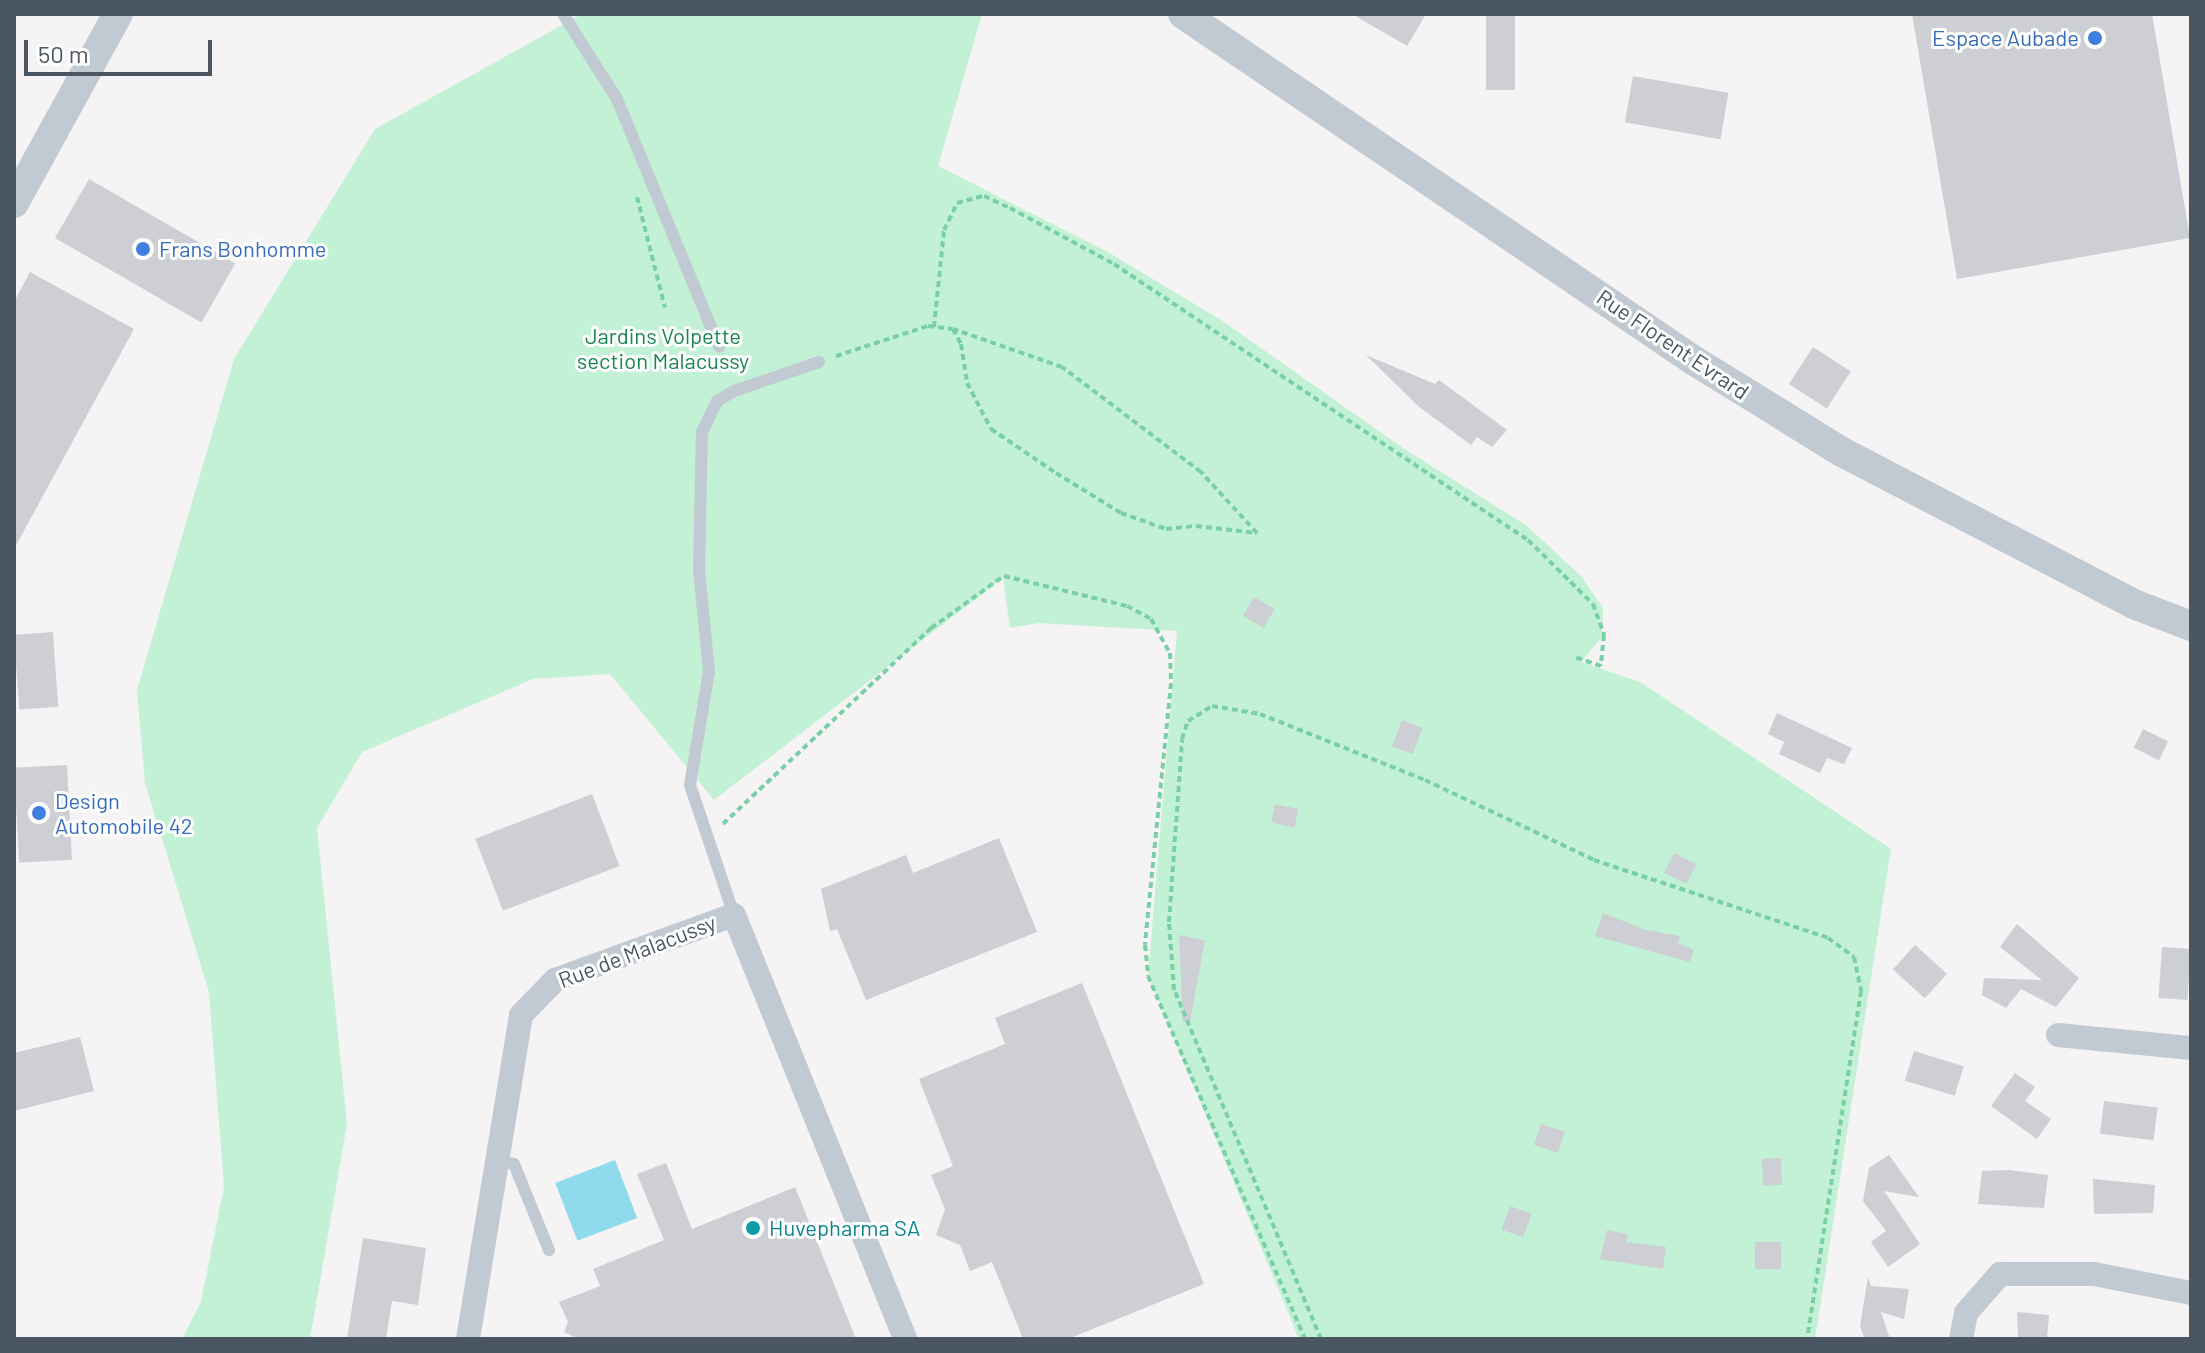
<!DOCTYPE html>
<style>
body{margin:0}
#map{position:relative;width:2205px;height:1353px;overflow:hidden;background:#f5f3f3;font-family:Barlow,sans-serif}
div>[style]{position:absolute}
.green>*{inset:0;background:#c3f1d5}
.water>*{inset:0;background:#90daee;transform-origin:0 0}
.building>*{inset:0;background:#cdcfd5;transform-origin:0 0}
.path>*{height:4px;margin-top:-2px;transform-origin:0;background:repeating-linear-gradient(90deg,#7ad0a6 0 6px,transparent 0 10px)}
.service>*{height:12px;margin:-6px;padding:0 6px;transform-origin:6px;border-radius:6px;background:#c1cad2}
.minor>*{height:24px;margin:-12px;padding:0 12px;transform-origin:12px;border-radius:12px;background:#c1cad2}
.tertiary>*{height:30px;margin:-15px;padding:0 15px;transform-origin:15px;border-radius:15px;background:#c1cad2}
.dots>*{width:22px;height:22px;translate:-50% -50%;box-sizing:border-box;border:4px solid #fff;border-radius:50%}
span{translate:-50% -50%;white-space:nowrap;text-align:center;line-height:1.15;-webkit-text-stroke:6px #fff;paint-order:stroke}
.shop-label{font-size:22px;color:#366cbe}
.right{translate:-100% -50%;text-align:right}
.left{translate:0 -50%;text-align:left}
.park-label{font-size:22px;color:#17864f}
.street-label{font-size:22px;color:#4a5661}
.culture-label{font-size:22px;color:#0d838f}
.frame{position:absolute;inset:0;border:16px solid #4a5661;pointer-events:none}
.scale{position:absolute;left:24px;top:40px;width:188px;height:36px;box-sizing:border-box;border:4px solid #4a5661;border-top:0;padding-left:10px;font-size:24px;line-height:28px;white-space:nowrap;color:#4a5661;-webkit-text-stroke:6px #fff;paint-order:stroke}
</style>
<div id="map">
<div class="green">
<div style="clip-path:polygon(582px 14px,982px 14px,938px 166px,1106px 251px,1221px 320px,1403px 448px,1527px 526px,1582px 577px,1603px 608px,1602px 637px,1581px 662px,1640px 682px,1891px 849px,1815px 1339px,1299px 1339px,1148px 976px,1177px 631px,1038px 623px,1010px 628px,1003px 578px,714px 800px,610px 674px,533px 679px,362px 752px,317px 828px,347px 1124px,310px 1339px,182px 1339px,201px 1302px,224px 1187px,209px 992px,145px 783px,137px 690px,234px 359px,375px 129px)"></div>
</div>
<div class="water">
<div style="left:615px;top:1160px;width:62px;height:64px;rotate:69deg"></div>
</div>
<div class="building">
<div style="clip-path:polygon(1352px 14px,1426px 14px,1407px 46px)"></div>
<div style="left:1486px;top:14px;width:29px;height:76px"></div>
<div style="clip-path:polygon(1912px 14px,2152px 14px,2190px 238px,1957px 279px)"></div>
<div style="left:1633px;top:76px;width:97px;height:47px;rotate:10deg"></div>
<div style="left:89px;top:179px;width:169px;height:68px;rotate:30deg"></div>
<div style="clip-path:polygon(30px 272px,134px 329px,14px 549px,14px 302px)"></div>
<div style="left:1813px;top:347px;width:45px;height:44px;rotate:33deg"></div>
<div style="clip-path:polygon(1366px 355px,1435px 384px,1439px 380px,1507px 430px,1492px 447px,1477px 437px,1471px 445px,1418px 406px)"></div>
<div style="left:1254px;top:597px;width:24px;height:22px;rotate:30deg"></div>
<div style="left:53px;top:632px;width:75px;height:39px;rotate:86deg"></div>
<div style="clip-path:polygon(1777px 713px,1852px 748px,1844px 764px,1827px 758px,1820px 773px,1779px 754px,1784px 742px,1768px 734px)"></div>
<div style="left:1402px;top:720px;width:22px;height:28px;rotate:21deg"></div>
<div style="left:2143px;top:729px;width:28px;height:21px;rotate:26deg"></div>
<div style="left:67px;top:765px;width:95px;height:53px;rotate:87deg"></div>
<div style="left:592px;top:794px;width:77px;height:125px;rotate:69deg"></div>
<div style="left:1275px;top:804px;width:24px;height:19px;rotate:12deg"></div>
<div style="clip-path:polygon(999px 838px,1037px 932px,866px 1000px,837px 929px,830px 931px,821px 889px,906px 855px,913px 873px)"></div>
<div style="left:1674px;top:853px;width:25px;height:22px;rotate:27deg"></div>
<div style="clip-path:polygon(1603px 913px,1646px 930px,1680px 936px,1678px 943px,1694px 950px,1690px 962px,1595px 936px)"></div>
<div style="clip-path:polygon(2017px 924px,2079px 978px,2056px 1007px,2021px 989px,2006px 1008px,1982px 995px,1984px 978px,2042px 980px,2000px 947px)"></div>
<div style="clip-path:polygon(1179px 935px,1205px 940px,1190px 1022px,1183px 1022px)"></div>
<div style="left:1915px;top:945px;width:43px;height:33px;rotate:42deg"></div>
<div style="left:2162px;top:947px;width:29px;height:51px;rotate:4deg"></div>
<div style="clip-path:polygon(1082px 983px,1204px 1284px,1068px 1339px,1023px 1339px,992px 1262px,970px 1271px,960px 1245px,936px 1235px,945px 1209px,931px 1175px,953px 1166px,919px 1079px,1005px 1044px,995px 1018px)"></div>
<div style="clip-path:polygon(80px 1037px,94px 1091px,14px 1111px,14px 1053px)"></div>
<div style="left:1914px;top:1051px;width:52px;height:31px;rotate:17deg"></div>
<div style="clip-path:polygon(2015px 1073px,2035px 1087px,2025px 1101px,2051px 1119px,2037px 1139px,1991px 1106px)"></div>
<div style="left:2104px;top:1101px;width:54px;height:33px;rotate:7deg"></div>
<div style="left:1541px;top:1124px;width:25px;height:22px;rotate:18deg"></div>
<div style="clip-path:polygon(1889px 1155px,1919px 1197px,1884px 1191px,1920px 1244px,1888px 1267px,1871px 1242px,1886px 1231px,1863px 1201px,1869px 1168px)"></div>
<div style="left:1781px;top:1158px;width:27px;height:19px;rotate:88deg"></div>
<div style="clip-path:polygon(666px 1163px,692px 1229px,795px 1187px,856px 1339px,578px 1339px,564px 1332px,568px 1322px,559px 1302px,600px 1286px,593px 1269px,664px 1240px,637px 1174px)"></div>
<div style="clip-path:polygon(2009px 1170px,2048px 1175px,2044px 1208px,1978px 1204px,1982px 1171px)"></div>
<div style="clip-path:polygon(2093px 1179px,2155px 1185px,2153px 1213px,2094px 1214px)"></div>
<div style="left:1510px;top:1206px;width:23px;height:25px;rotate:20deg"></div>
<div style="clip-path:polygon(1607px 1230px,1628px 1234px,1626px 1242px,1666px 1247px,1663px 1269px,1600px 1259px)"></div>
<div style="clip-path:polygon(363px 1238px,426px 1248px,418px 1305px,392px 1301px,386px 1339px,347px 1339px)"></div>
<div style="left:1781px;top:1242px;width:27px;height:26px;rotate:90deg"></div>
<div style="clip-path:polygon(1868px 1277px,1871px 1286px,1909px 1289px,1904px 1319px,1881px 1312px,1890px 1339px,1865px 1339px,1860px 1326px)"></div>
<div style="clip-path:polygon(2017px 1312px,2049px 1315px,2047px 1339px,2018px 1339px)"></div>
</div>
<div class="path">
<div style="left:637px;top:197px;width:114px;rotate:75.8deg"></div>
<div style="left:934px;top:327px;width:98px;rotate:-84.1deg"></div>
<div style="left:944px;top:230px;width:30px;rotate:-64deg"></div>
<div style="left:957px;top:203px;width:28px;rotate:-15deg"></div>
<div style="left:984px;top:196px;width:29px;rotate:25deg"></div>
<div style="left:1010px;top:208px;width:118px;rotate:28.3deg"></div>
<div style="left:1114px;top:264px;width:498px;rotate:33.7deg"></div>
<div style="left:1528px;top:540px;width:91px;rotate:44.6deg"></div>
<div style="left:1593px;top:604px;width:33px;rotate:70deg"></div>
<div style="left:1604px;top:635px;width:31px;rotate:96deg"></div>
<div style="left:1601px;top:666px;width:28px;rotate:-161deg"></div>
<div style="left:836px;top:356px;width:97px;rotate:-18.1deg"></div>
<div style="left:928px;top:326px;width:25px;rotate:7deg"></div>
<div style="left:953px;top:329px;width:17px;rotate:62deg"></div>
<div style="left:961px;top:344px;width:39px;rotate:81deg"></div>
<div style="left:967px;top:383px;width:52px;rotate:62.4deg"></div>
<div style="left:991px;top:429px;width:78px;rotate:34.1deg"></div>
<div style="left:1056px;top:473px;width:76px;rotate:31.6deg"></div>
<div style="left:1121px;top:513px;width:48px;rotate:19.6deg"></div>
<div style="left:1166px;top:529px;width:30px;rotate:-6deg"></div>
<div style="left:1196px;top:526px;width:61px;rotate:6.5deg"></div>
<div style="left:1257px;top:533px;width:83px;rotate:-132.6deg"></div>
<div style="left:1201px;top:472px;width:174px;rotate:-142.9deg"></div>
<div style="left:1062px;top:367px;width:115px;rotate:-160.8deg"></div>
<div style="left:723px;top:824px;width:286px;rotate:-43.3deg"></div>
<div style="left:931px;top:628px;width:90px;rotate:-35.5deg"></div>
<div style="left:1004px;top:576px;width:127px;rotate:13.7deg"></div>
<div style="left:1127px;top:606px;width:27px;rotate:28deg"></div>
<div style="left:1151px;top:619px;width:39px;rotate:61deg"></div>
<div style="left:1170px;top:653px;width:30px;rotate:88deg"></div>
<div style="left:1171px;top:683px;width:263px;rotate:95.7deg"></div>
<div style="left:1145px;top:945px;width:31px;rotate:84deg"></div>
<div style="left:1148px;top:976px;width:395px;rotate:66.6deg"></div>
<div style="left:1321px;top:1339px;width:379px;rotate:-112.8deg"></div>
<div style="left:1174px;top:990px;width:68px;rotate:-94.2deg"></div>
<div style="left:1169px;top:922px;width:183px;rotate:-85.9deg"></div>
<div style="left:1182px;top:739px;width:19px;rotate:-72deg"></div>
<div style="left:1188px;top:721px;width:28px;rotate:-32deg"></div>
<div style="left:1212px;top:706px;width:49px;rotate:9.5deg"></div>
<div style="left:1260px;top:714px;width:178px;rotate:21.8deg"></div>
<div style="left:1425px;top:780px;width:187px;rotate:25.3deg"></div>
<div style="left:1594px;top:860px;width:247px;rotate:18.4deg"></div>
<div style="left:1828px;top:938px;width:32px;rotate:36deg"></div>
<div style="left:1854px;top:957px;width:35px;rotate:78deg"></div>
<div style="left:1861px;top:991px;width:352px;rotate:98.8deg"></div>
</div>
<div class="service">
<div style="left:563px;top:14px;width:101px;rotate:57.6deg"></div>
<div style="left:617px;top:99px;width:268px;rotate:67.6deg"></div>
<div style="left:734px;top:915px;width:137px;rotate:-108.7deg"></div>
<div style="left:690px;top:785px;width:115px;rotate:-80.5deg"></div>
<div style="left:709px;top:672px;width:102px;rotate:-95.6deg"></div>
<div style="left:699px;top:570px;width:138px;rotate:-88.8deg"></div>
<div style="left:702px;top:432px;width:34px;rotate:-64deg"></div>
<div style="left:717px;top:401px;width:20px;rotate:-30deg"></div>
<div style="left:734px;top:391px;width:90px;rotate:-18.8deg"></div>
<div style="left:496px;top:1161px;width:18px;rotate:9deg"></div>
<div style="left:514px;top:1164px;width:93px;rotate:67.9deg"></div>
</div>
<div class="minor">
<div style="left:2058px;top:1035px;width:134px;rotate:5.6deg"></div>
<div style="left:468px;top:1339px;width:328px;rotate:-80.7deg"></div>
<div style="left:521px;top:1015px;width:49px;rotate:-45.8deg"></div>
<div style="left:555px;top:980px;width:190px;rotate:-20deg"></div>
<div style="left:734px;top:915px;width:457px;rotate:68deg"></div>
<div style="left:1961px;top:1339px;width:26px;rotate:-79deg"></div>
<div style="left:1966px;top:1313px;width:52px;rotate:-48.9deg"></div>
<div style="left:2000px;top:1274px;width:94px"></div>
<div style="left:2094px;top:1274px;width:99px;rotate:11.1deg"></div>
</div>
<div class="tertiary">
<div style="left:1183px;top:14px;width:616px;rotate:34.15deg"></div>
<div style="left:1693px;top:360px;width:175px;rotate:31.7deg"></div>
<div style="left:1842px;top:452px;width:331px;rotate:27.5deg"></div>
<div style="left:2136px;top:605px;width:59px;rotate:20.9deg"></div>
<div style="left:14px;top:203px;width:216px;rotate:-61.2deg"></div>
</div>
<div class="dots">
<div style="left:2095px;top:38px;background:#3f7fe0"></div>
<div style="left:143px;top:249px;background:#3f7fe0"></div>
<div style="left:39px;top:813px;background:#3f7fe0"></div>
<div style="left:753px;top:1228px;background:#0f9aa8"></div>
</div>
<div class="shop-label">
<span class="right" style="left:2079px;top:38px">Espace Aubade</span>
<span class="left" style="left:159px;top:249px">Frans Bonhomme</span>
<span class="left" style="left:55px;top:813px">Design<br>Automobile 42</span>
</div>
<div class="park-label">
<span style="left:663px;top:348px">Jardins Volpette<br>section Malacussy</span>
</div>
<div class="street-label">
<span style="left:1673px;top:344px;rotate:34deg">Rue Florent Evrard</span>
<span style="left:637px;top:951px;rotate:-21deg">Rue de Malacussy</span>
</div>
<div class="culture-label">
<span class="left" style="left:769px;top:1228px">Huvepharma SA</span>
</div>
<div class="frame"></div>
<div class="scale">50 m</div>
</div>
